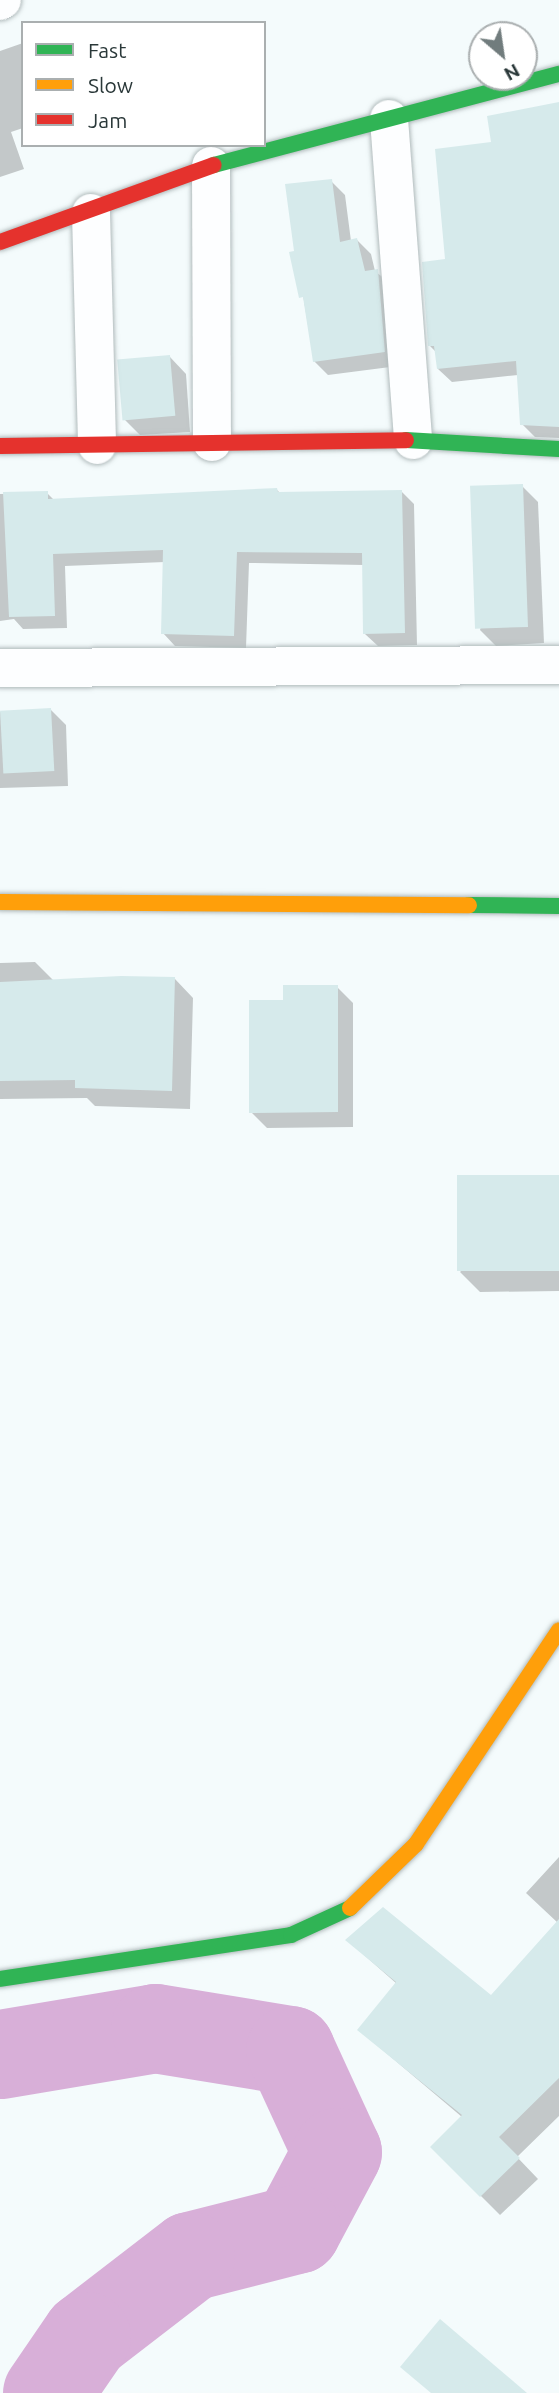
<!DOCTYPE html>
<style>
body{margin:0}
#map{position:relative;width:559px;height:2393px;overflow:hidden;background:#f4fbfc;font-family:Ubuntu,sans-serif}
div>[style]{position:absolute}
.shadow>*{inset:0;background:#0003}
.river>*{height:89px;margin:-44.5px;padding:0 44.5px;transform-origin:44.5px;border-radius:44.5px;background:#d8afd8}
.building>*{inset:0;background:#d6eaeb;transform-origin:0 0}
.roads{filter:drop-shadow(0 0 2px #b1bbbc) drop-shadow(0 0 2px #b1bbbc)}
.street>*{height:38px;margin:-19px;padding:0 19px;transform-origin:19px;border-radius:19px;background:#fdfeff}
.fast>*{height:16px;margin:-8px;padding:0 8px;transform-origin:8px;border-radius:8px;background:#30b455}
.slow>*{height:16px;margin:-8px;padding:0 8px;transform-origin:8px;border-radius:8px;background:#ff9f0a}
.jam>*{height:16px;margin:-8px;padding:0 8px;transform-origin:8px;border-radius:8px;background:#e5322d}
span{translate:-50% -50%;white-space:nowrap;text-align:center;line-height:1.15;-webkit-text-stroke:5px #fff;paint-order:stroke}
.legend{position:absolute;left:21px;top:21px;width:245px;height:126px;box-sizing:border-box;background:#fff;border:2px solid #aaafb0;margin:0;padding:9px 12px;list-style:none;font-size:21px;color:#2a3839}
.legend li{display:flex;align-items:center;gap:14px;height:35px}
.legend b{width:35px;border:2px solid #aaafb0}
.north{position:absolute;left:468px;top:21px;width:70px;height:70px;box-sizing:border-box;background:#fff;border:2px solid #aaafb0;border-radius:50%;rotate:151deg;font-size:19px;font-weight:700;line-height:28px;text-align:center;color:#2a3839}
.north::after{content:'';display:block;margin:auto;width:24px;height:32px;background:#717c7d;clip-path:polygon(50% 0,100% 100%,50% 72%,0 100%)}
</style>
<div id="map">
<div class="shadow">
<div style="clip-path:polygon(23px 43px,23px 128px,11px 132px,24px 169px,0 177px,0 51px)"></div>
<div style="clip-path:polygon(559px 105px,559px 438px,535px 437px,522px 424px,518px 375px,452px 382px,438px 369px,437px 353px,430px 346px,447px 261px,493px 144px)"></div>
<div style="clip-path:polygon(331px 181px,345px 195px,351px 241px,357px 240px,371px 254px,375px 271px,392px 285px,398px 366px,328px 375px,314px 361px,296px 253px)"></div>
<div style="clip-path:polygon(170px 357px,186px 374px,190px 432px,140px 435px,124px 419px)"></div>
<div style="clip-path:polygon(522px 486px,538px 502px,544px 643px,496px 646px,480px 630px)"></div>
<div style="clip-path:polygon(277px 490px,281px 494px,401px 491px,414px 504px,417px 645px,378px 646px,365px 634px,364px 565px,249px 563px,246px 648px,175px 646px,163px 633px,165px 562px,65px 566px,67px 628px,23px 629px,14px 619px,0 621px,0 494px,47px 493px,55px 501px)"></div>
<div style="clip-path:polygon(51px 710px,66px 725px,68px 786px,0 788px,0 712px)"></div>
<div style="clip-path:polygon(35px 962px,54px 981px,175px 979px,193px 998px,190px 1109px,95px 1106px,87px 1098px,0 1099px,0 963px)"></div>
<div style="clip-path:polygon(337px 987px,353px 1003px,353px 1127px,267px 1128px,251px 1112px,284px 1002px)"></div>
<div style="clip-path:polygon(559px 1177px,559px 1291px,480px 1292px,460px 1272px)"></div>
<div style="clip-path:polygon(559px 1857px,559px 2116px,517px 2157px,538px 2179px,500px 2215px,432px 2147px,462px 2117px,359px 2030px,397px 1984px,347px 1940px,383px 1910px,492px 1998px,558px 1923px,526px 1893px)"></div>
</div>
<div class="river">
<div style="left:0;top:2054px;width:157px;rotate:-9.5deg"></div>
<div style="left:155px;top:2028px;width:137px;rotate:9.3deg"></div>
<div style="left:290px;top:2050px;width:112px;rotate:65.3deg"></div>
<div style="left:337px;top:2152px;width:87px;rotate:118deg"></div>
<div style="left:296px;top:2229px;width:109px;rotate:165.7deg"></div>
<div style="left:190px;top:2256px;width:131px;rotate:142.4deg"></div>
<div style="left:86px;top:2336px;width:69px;rotate:124.4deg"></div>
</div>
<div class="building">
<div style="clip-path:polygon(559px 102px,559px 427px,520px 425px,516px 361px,437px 369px,434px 346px,428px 346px,422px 262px,445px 259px,435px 149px,491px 142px,487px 116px)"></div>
<div style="clip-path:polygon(332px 179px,340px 242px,357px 238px,365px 271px,378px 269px,385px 352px,313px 362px,303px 297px,299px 298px,289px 252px,294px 251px,285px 184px)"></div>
<div style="left:170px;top:355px;width:61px;height:53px;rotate:85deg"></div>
<div style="left:523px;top:484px;width:143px;height:53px;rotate:88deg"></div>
<div style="clip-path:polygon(277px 488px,278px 492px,402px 490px,405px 633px,363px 634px,362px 553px,237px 552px,234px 636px,161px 634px,163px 550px,53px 554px,55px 616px,9px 617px,3px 492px,48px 491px,48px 499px)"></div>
<div style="left:51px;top:708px;width:63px;height:51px;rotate:87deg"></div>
<div style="clip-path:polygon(121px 976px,175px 977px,172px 1091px,75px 1088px,75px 1080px,0 1081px,0 982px)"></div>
<div style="clip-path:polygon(283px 985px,338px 985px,338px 1112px,249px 1113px,249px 1000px,283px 1000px)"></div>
<div style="left:559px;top:1175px;width:96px;height:102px;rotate:90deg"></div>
<div style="clip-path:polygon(383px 1907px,491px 1995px,559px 1919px,559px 2078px,499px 2137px,520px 2158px,480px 2197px,430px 2147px,462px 2115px,357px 2030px,396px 1982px,345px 1940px)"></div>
<div style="clip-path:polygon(440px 2319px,527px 2393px,431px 2393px,400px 2367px)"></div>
</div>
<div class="roads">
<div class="street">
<div style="left:0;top:1px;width:2px;rotate:-27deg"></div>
<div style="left:389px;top:119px;width:322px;rotate:85.7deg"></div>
<div style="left:211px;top:166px;width:276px;rotate:89.8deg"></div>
<div style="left:91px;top:213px;width:232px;rotate:88.5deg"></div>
<div style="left:0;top:668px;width:559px;rotate:-0.31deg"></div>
</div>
<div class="fast">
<div style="left:214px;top:165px;width:357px;rotate:-14.8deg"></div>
<div style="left:406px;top:440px;width:153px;rotate:3.4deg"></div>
<div style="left:469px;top:905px;width:90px;rotate:0.6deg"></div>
<div style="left:0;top:1979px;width:294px;rotate:-8.6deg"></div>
<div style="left:291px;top:1935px;width:65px;rotate:-24.6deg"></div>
</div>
<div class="slow">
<div style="left:0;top:902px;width:469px;rotate:0.4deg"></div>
<div style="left:350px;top:1908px;width:92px;rotate:-44.1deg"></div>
<div style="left:416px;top:1844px;width:257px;rotate:-56.2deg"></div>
</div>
<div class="jam">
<div style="left:0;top:242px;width:227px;rotate:-19.8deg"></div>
<div style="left:0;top:446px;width:406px;rotate:-0.8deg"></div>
</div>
</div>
<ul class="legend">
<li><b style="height:9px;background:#30b455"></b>Fast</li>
<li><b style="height:9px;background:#ff9f0a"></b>Slow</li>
<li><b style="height:9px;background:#e5322d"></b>Jam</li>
</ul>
<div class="north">N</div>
</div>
